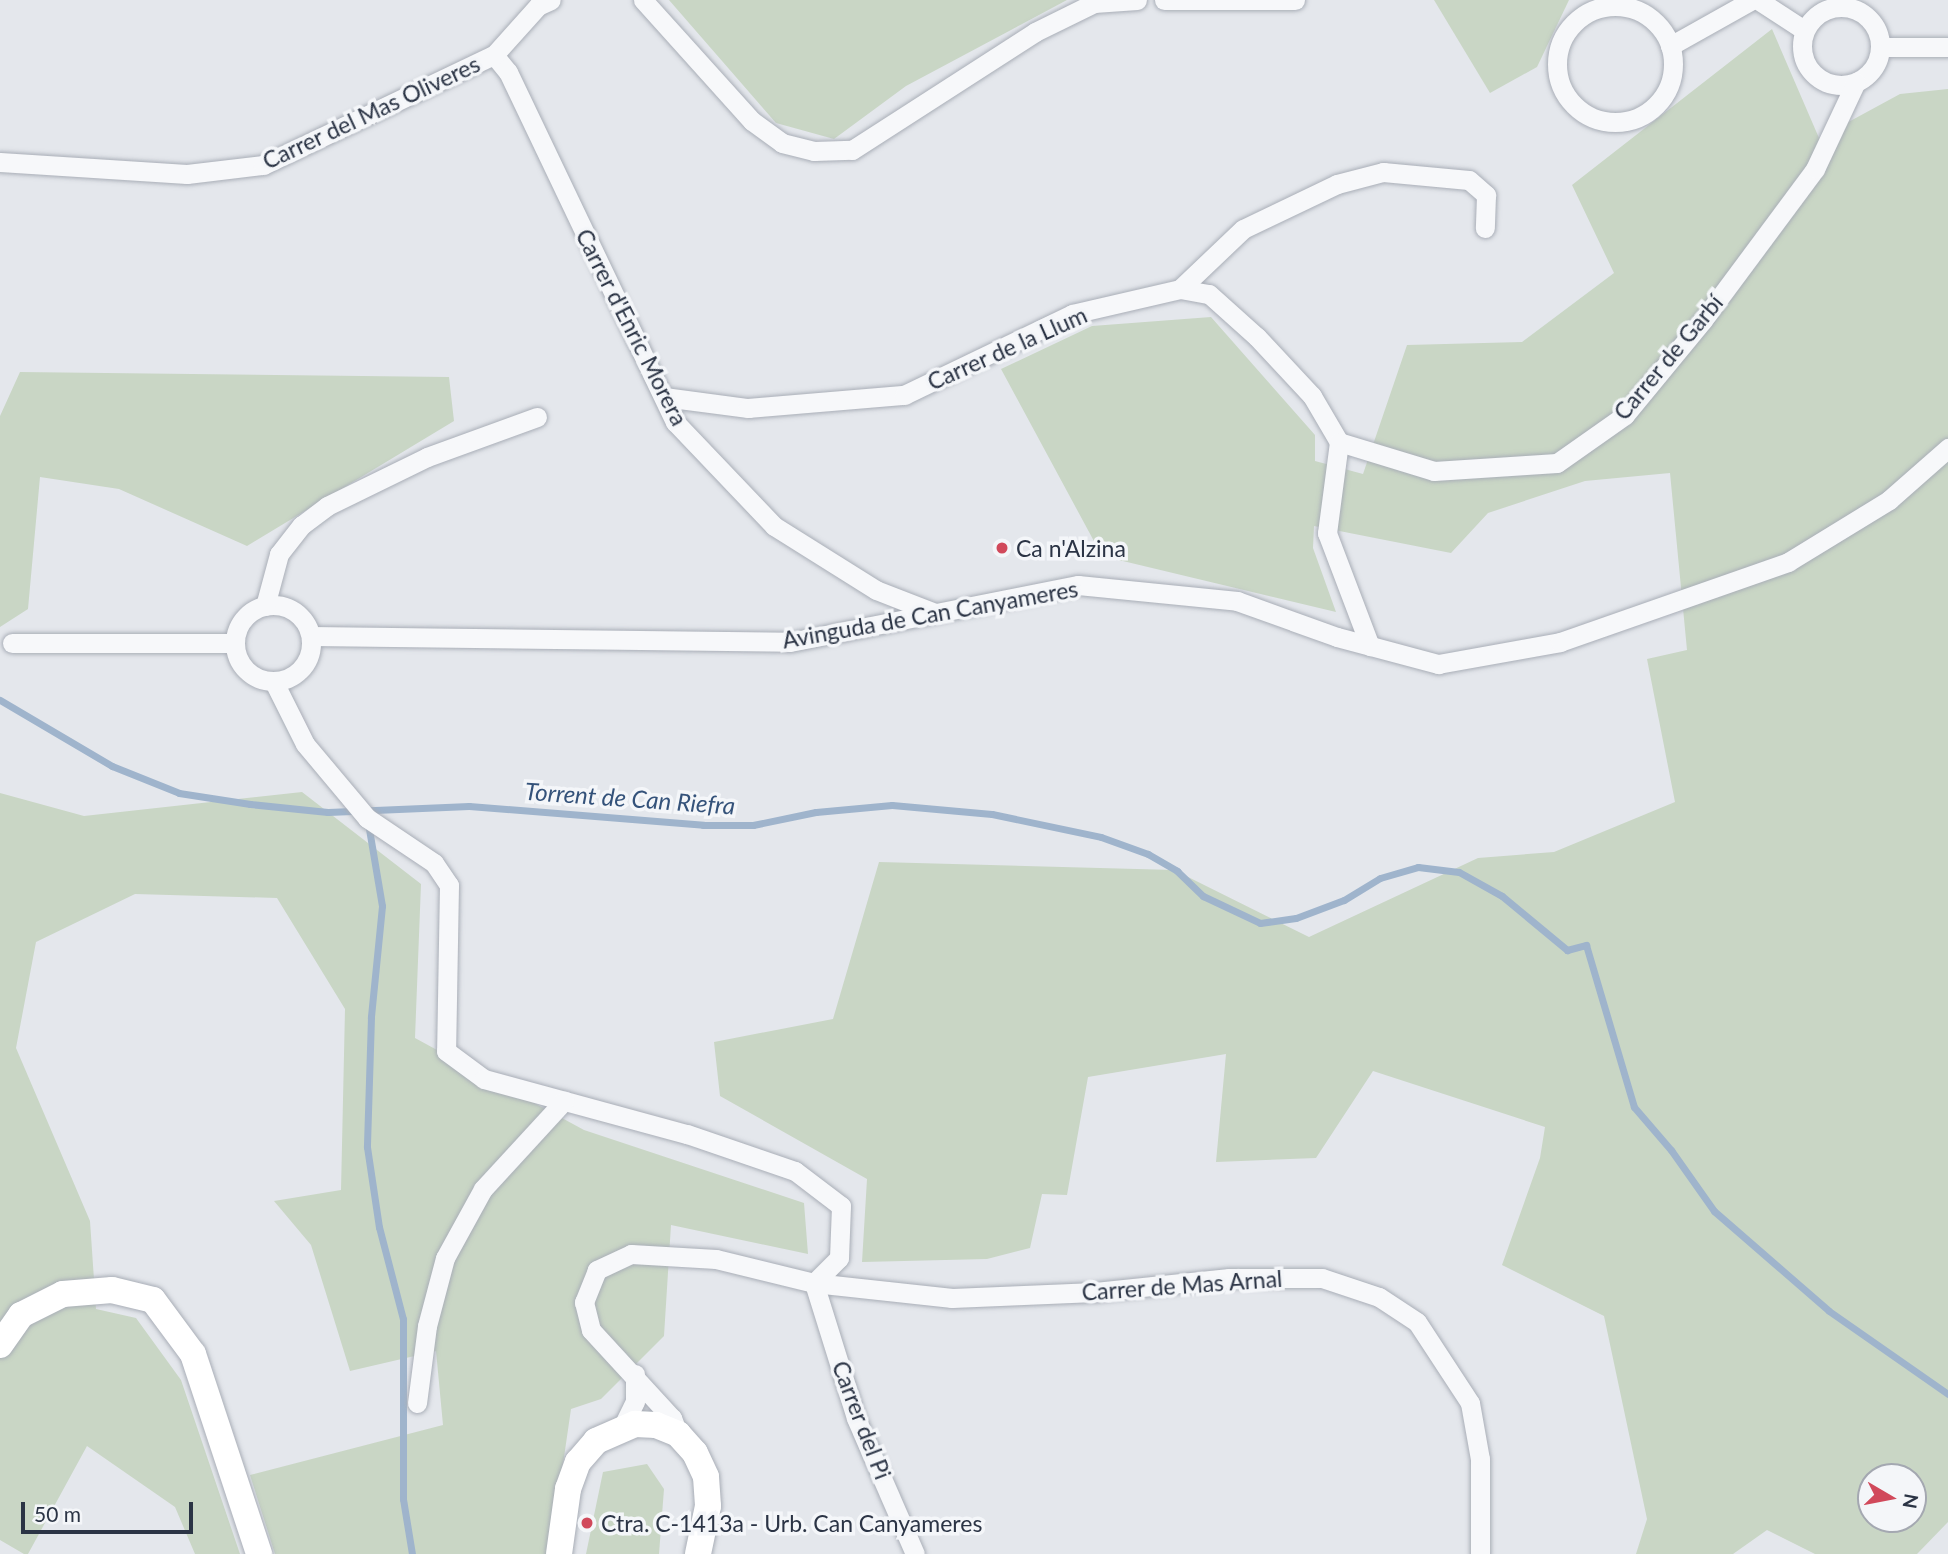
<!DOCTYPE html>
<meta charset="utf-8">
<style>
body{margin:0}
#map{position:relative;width:1948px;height:1554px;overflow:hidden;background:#e4e7ec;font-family:Lato,sans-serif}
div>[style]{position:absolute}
.green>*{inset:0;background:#c9d6c5}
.stream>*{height:7px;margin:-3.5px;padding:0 3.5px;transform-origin:3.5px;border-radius:3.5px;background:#9fb4cc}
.roads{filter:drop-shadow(0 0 2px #a9aeb7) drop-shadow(0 0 2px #a9aeb7)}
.street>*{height:19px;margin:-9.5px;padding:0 9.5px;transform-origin:9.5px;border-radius:9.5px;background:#f7f8fa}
.street>.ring{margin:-9.5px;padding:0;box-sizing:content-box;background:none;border:19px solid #f7f8fa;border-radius:50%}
.secondary>*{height:26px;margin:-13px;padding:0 13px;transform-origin:13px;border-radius:13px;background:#fff}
.dots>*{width:19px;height:19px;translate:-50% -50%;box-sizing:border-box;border:4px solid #f4f6f9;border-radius:50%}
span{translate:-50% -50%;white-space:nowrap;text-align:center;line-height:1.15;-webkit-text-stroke:7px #f4f6f9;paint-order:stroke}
.street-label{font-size:23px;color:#2b3445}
.poi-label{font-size:23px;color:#2b3445}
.left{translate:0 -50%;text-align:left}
.water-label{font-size:24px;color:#34527a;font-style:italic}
.north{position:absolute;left:1857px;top:1463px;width:70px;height:70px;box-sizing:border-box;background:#f4f6f9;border:2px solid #a4a8b1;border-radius:50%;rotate:100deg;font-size:19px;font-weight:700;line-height:28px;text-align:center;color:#2b3445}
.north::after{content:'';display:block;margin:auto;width:24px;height:32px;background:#d1495b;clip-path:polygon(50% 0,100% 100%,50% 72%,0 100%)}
.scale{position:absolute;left:21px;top:1502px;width:172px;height:32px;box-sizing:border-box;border:4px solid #2b3445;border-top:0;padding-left:9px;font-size:21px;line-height:24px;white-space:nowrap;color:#2b3445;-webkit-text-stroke:5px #f4f6f9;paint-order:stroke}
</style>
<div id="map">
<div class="green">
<div style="clip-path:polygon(669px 0,1067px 0,906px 86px,834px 139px,776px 123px)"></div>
<div style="clip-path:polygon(1434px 0,1569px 0,1537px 67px,1490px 93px)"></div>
<div style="clip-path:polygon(evenodd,1772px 29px,1819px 138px,1900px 94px,1948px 89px,1948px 1522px,1917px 1554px,1815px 1554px,1767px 1530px,1733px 1554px,1636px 1554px,1647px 1519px,1604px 1316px,1502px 1265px,1540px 1158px,1545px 1127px,1373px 1071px,1316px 1158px,1216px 1162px,1226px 1054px,1088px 1077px,1067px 1195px,1042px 1194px,1030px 1248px,987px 1259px,862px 1262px,867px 1179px,720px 1096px,714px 1042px,833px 1019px,879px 862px,1174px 870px,1309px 937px,1478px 858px,1554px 852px,1675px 802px,1647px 659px,1687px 650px,1670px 473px,1585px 481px,1488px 513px,1451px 553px,1314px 526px,1313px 548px,1336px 612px,1102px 556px,1001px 369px,1092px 326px,1211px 317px,1315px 435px,1315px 461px,1363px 474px,1407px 345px,1522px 342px,1614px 273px,1572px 185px,1772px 29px,1871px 1477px,1913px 1477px,1913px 1519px,1871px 1519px,1871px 1477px)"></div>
<div style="clip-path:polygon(20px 372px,449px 377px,454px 421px,247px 546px,119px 489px,40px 477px,28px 609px,0 627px,0 416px)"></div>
<div style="clip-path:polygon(302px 792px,421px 884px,415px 1038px,584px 1130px,804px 1203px,808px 1254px,671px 1225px,664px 1336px,601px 1399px,571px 1409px,550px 1554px,275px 1554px,250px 1475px,443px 1425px,436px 1351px,350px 1371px,311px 1245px,274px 1201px,341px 1190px,345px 1009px,277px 898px,135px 894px,36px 942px,16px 1048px,90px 1221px,96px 1309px,136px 1318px,181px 1380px,240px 1554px,195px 1554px,175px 1507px,87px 1446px,28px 1554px,24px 1554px,0 1540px,0 793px,84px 816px)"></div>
<div style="clip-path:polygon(647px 1464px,664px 1489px,659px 1554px,586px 1554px,603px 1472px)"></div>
</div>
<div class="stream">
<div style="left:0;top:700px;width:130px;rotate:30.5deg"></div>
<div style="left:112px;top:766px;width:72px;rotate:21.9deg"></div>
<div style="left:179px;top:793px;width:72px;rotate:8.8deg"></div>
<div style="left:250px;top:804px;width:78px;rotate:5.9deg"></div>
<div style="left:328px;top:812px;width:141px;rotate:-2.4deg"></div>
<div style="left:469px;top:806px;width:235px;rotate:4.6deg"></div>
<div style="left:703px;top:825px;width:50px"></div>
<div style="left:753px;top:825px;width:64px;rotate:-11.7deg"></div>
<div style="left:816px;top:812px;width:76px;rotate:-5.3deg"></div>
<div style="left:892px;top:805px;width:100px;rotate:5.1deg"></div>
<div style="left:992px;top:814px;width:111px;rotate:11.9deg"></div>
<div style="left:1101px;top:837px;width:50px;rotate:19.9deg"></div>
<div style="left:1148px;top:854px;width:34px;rotate:30deg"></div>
<div style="left:1177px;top:871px;width:36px;rotate:44deg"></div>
<div style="left:1203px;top:896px;width:63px;rotate:25.3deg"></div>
<div style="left:1260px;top:923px;width:36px;rotate:-8deg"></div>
<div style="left:1296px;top:918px;width:51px;rotate:-20.6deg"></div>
<div style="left:1344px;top:900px;width:42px;rotate:-31.4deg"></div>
<div style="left:1380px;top:878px;width:40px;rotate:-16deg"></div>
<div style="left:1418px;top:867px;width:41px;rotate:7deg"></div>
<div style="left:1459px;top:872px;width:49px;rotate:29.2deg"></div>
<div style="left:1502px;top:896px;width:85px;rotate:39.7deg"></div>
<div style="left:1567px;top:950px;width:20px;rotate:-15deg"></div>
<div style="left:1586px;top:945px;width:169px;rotate:73.5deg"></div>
<div style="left:1634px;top:1107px;width:57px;rotate:49.3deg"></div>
<div style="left:1671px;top:1150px;width:75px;rotate:54.8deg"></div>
<div style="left:1714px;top:1211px;width:152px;rotate:41deg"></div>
<div style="left:1829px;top:1311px;width:145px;rotate:34.9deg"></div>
<div style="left:368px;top:823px;width:84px;rotate:80.4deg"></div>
<div style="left:382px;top:906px;width:112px;rotate:95.7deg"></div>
<div style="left:371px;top:1017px;width:130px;rotate:91.8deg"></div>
<div style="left:367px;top:1147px;width:81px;rotate:81.5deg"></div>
<div style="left:379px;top:1227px;width:95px;rotate:75.4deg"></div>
<div style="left:403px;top:1319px;width:180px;rotate:90deg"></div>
<div style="left:403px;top:1499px;width:56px;rotate:80.7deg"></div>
</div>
<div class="roads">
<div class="street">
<div style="left:643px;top:0;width:163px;rotate:48deg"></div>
<div style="left:752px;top:121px;width:37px;rotate:36deg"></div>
<div style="left:782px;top:143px;width:33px;rotate:14deg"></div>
<div style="left:814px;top:151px;width:38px;rotate:-2deg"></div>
<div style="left:852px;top:150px;width:218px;rotate:-32.8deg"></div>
<div style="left:1035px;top:32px;width:66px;rotate:-26.2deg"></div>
<div style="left:1094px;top:3px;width:43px;rotate:-4deg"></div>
<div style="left:1164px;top:0;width:131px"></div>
<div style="left:1758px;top:0;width:55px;rotate:33.1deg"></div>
<div class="ring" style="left:1557px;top:6px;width:97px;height:97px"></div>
<div class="ring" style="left:1802px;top:7px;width:59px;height:59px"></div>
<div style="left:1670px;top:46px;width:94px;rotate:-29.3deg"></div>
<div style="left:1880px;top:47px;width:68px"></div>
<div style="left:494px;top:55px;width:22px;rotate:51deg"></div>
<div style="left:508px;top:72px;width:388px;rotate:64.5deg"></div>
<div style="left:675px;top:422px;width:144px;rotate:46.4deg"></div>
<div style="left:774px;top:526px;width:120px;rotate:32.1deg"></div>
<div style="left:876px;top:590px;width:63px;rotate:21.3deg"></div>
<div style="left:0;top:162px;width:187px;rotate:3.7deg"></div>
<div style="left:187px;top:174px;width:77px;rotate:-6.8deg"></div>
<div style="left:263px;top:165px;width:256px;rotate:-25.5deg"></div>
<div style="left:494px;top:55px;width:66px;rotate:-48.1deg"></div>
<div style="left:538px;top:6px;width:14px;rotate:-25deg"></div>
<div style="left:1180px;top:289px;width:29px;rotate:10deg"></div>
<div style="left:1209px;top:294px;width:64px;rotate:41.9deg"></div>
<div style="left:1257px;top:337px;width:81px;rotate:47deg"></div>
<div style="left:1312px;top:396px;width:53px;rotate:59.6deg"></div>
<div style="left:1339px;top:442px;width:92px;rotate:97.5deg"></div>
<div style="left:1327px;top:533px;width:121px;rotate:69.2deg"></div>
<div style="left:664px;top:397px;width:85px;rotate:7.5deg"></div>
<div style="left:748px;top:408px;width:157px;rotate:-4.8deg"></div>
<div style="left:904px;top:395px;width:187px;rotate:-25.7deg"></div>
<div style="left:1072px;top:314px;width:111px;rotate:-13deg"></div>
<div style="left:1180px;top:289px;width:87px;rotate:-43.6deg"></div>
<div style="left:1243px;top:229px;width:104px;rotate:-25.6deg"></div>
<div style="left:1337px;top:184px;width:48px;rotate:-14.6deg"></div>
<div style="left:1383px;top:172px;width:86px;rotate:5.3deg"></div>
<div style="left:1469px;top:180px;width:23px;rotate:41deg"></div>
<div style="left:1486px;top:195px;width:33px;rotate:92deg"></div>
<div style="left:1339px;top:442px;width:99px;rotate:17deg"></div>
<div style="left:1434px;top:471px;width:123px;rotate:-3.7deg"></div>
<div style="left:1557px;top:463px;width:83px;rotate:-35.2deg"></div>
<div style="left:1625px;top:415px;width:123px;rotate:-50.6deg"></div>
<div style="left:1703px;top:320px;width:188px;rotate:-53.4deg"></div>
<div style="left:1815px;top:169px;width:96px;rotate:-64.8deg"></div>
<div class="ring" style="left:235px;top:605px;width:57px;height:57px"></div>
<div style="left:265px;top:606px;width:54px;rotate:-74.9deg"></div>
<div style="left:279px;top:554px;width:37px;rotate:-52deg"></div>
<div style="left:302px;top:525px;width:31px;rotate:-37deg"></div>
<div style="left:327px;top:506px;width:111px;rotate:-26.1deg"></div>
<div style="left:427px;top:457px;width:117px;rotate:-20deg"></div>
<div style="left:311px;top:636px;width:479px;rotate:0.7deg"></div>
<div style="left:790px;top:642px;width:294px;rotate:-11.2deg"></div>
<div style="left:1078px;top:585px;width:160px;rotate:5.7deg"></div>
<div style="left:1237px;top:601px;width:106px;rotate:19.8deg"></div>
<div style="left:1337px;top:637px;width:105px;rotate:15deg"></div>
<div style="left:1438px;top:664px;width:124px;rotate:-10.2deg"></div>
<div style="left:1560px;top:642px;width:242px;rotate:-19.3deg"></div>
<div style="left:1788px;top:562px;width:119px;rotate:-31.5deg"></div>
<div style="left:1889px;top:500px;width:79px;rotate:-41.4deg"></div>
<div style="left:12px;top:643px;width:223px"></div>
<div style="left:274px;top:682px;width:69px;rotate:63.4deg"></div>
<div style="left:305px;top:744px;width:97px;rotate:50deg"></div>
<div style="left:367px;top:818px;width:81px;rotate:33.9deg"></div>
<div style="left:434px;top:863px;width:27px;rotate:56deg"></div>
<div style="left:449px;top:885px;width:166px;rotate:91deg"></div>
<div style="left:446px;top:1051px;width:47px;rotate:36.4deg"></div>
<div style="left:484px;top:1079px;width:210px;rotate:15.2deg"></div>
<div style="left:687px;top:1134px;width:114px;rotate:18.9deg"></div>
<div style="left:795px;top:1171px;width:58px;rotate:37.3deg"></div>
<div style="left:841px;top:1206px;width:52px;rotate:92.2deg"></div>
<div style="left:839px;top:1258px;width:35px;rotate:135deg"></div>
<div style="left:814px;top:1283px;width:101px;rotate:-166.2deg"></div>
<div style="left:716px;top:1259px;width:85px;rotate:-176.6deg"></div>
<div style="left:631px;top:1254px;width:38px;rotate:155deg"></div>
<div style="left:597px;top:1270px;width:35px;rotate:112deg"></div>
<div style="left:584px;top:1302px;width:29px;rotate:76deg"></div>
<div style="left:591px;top:1330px;width:120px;rotate:47.4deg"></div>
<div style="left:672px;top:1418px;width:17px;rotate:69deg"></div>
<div style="left:417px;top:1403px;width:78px;rotate:-82.6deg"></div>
<div style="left:427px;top:1326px;width:70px;rotate:-75.2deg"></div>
<div style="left:445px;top:1258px;width:79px;rotate:-61.2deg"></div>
<div style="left:483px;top:1189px;width:120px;rotate:-47.4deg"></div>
<div style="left:622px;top:1428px;width:30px;rotate:-64deg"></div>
<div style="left:635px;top:1401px;width:27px;rotate:-90deg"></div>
<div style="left:915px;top:1554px;width:148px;rotate:-113.5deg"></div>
<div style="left:856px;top:1418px;width:141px;rotate:-107.3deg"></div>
<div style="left:814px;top:1283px;width:139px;rotate:6.2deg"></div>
<div style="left:952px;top:1298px;width:143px;rotate:-2.4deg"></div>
<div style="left:1095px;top:1292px;width:135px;rotate:-6deg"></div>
<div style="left:1229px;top:1278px;width:93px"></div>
<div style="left:1322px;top:1278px;width:60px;rotate:18.4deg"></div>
<div style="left:1379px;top:1297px;width:45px;rotate:33.3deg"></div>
<div style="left:1417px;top:1322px;width:97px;rotate:56.8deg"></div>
<div style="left:1470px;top:1403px;width:57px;rotate:79.9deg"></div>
<div style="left:1480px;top:1459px;width:95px;rotate:90deg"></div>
</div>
<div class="secondary">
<div style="left:0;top:1345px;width:37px;rotate:-55deg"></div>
<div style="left:21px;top:1315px;width:47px;rotate:-26.6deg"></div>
<div style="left:63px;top:1294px;width:49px;rotate:-4.7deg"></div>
<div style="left:112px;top:1290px;width:42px;rotate:13.7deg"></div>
<div style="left:153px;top:1300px;width:67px;rotate:53.5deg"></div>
<div style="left:193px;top:1354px;width:211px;rotate:71.7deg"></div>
<div style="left:559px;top:1554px;width:66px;rotate:-82.1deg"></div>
<div style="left:568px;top:1489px;width:29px;rotate:-70deg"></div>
<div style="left:578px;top:1462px;width:28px;rotate:-49deg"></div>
<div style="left:596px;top:1441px;width:43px;rotate:-23.6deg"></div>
<div style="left:635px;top:1424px;width:21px;rotate:3deg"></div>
<div style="left:656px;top:1425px;width:24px;rotate:22deg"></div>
<div style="left:678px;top:1434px;width:25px;rotate:48deg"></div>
<div style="left:695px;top:1453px;width:26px;rotate:65deg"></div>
<div style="left:706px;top:1477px;width:29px;rotate:86deg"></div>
<div style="left:708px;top:1506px;width:49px;rotate:101.8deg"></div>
</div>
</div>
<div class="dots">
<div style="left:1002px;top:548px;background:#d1495b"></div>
<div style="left:587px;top:1523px;background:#d1495b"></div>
</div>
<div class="street-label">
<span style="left:371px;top:112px;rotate:-25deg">Carrer del Mas Oliveres</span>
<span style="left:632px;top:327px;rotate:63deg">Carrer d'Enric Morera</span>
<span style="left:1007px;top:348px;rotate:-24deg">Carrer de la Llum</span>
<span style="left:1668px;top:357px;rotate:-50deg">Carrer de Garbí</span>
<span style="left:930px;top:614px;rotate:-10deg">Avinguda de Can Canyameres</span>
<span style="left:1182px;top:1285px;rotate:-4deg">Carrer de Mas Arnal</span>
<span style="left:862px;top:1420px;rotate:69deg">Carrer del Pi</span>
</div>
<div class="poi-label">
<span class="left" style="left:1016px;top:548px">Ca n'Alzina</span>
<span class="left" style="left:601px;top:1523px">Ctra. C-1413a - Urb. Can Canyameres</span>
</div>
<div class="water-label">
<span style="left:630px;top:798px;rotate:4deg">Torrent de Can Riefra</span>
</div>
<div class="north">N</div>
<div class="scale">50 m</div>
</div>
